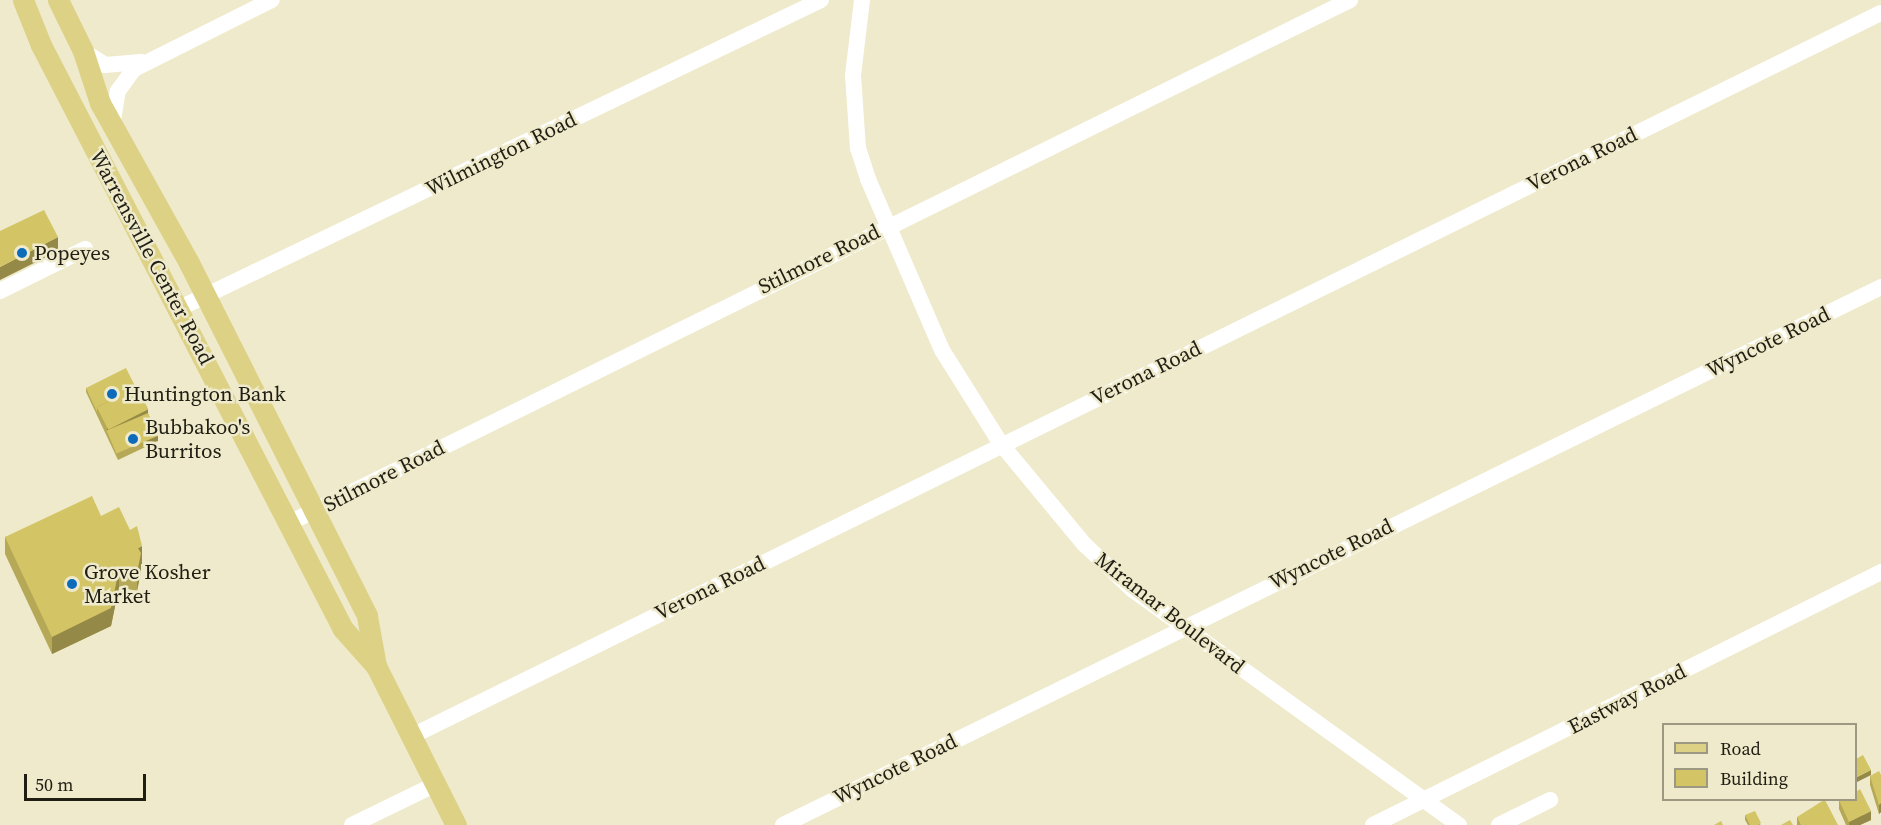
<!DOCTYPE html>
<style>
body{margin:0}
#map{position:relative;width:1881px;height:825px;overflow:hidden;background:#eeeacb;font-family:"Source Serif 4",serif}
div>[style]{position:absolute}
.minor>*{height:16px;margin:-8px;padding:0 8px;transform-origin:8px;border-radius:8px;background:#fff}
.major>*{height:21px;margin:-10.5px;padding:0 10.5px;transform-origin:10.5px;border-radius:10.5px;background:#ddd185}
.wall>*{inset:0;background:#b5a957}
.shaded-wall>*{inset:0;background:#948947;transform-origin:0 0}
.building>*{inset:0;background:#d3c465;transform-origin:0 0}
.dots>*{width:16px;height:16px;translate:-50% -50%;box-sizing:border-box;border:3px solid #eeeacb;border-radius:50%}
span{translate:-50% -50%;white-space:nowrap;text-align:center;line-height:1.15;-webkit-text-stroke:5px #eeeacb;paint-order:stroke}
.street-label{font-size:21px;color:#201e13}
.poi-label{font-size:21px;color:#201e13}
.left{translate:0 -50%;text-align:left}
.legend{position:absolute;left:1662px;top:723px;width:195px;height:78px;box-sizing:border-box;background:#eeeacb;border:2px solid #9c9881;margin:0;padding:8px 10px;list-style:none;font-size:18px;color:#201e13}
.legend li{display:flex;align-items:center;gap:12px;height:30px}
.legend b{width:30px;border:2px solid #9c9881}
.scale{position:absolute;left:24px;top:774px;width:122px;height:27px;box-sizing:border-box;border:3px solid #201e13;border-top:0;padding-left:8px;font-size:18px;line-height:21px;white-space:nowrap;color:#201e13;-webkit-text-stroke:4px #eeeacb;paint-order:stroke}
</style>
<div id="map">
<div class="minor">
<div style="left:862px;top:0;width:76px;rotate:96.8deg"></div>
<div style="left:853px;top:75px;width:73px;rotate:86.1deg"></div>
<div style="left:858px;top:148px;width:33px;rotate:72deg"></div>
<div style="left:868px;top:179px;width:186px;rotate:66.6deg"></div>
<div style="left:942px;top:350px;width:111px;rotate:57.9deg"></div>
<div style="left:1001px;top:444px;width:130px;rotate:50.3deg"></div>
<div style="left:1084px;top:544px;width:67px;rotate:43.2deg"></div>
<div style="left:1133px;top:590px;width:402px;rotate:35.8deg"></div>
<div style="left:83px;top:51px;width:26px;rotate:32deg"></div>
<div style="left:105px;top:65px;width:36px;rotate:-5deg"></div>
<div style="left:112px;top:127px;width:36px;rotate:-81deg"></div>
<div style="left:118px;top:91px;width:27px;rotate:-54deg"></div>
<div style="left:134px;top:69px;width:154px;rotate:-26.6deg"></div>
<div style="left:0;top:291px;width:95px;rotate:-26.3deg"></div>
<div style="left:180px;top:308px;width:711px;rotate:-25.66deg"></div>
<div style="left:289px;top:523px;width:1183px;rotate:-26.24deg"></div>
<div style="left:412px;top:736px;width:1637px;rotate:-26.21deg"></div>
<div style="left:352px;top:825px;width:93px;rotate:-26deg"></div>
<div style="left:783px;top:825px;width:1223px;rotate:-26.1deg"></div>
<div style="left:1373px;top:825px;width:568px;rotate:-26.47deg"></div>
<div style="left:1499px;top:825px;width:57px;rotate:-26.1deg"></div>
</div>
<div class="major">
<div style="left:23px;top:0;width:48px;rotate:68.2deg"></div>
<div style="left:41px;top:45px;width:657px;rotate:62.66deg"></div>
<div style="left:343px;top:629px;width:50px;rotate:48.3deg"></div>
<div style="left:376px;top:666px;width:178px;rotate:63.3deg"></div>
<div style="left:58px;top:0;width:57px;rotate:63.9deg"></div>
<div style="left:83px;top:51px;width:55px;rotate:71.9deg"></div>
<div style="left:100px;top:103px;width:183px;rotate:60.9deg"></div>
<div style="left:189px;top:263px;width:395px;rotate:63.2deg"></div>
<div style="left:367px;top:616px;width:51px;rotate:79.8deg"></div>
</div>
<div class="wall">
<div style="clip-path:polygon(86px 388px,148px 413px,158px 441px,118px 460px,86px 392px)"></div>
<div style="clip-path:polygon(101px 516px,142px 564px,141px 564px,141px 571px,137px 591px,119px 587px,111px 626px,52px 654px,5px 554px,5px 537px)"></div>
<div style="clip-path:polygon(1881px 775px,1881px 812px,1879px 814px,1870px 785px,1870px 776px)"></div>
<div style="clip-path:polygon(1839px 800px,1871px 820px,1860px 825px,1846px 825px,1839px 809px)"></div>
<div style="clip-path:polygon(1745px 815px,1761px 825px,1748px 825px,1745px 820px)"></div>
<div style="clip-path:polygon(1797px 817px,1838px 825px,1797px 825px)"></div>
</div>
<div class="shaded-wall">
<div style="clip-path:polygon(58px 237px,58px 251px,0 280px,0 267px)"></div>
<div style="clip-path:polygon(148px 409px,148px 418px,107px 432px,107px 428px)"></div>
<div style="left:158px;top:436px;width:5px;height:44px;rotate:90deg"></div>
<div style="clip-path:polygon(142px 546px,142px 564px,141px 564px,141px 571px,137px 591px,138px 548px)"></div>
<div style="clip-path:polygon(119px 570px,119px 587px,111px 626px,52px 654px,52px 637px)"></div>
<div style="clip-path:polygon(1871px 770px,1871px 775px,1857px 782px,1857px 777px)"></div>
<div style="clip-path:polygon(1881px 803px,1881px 812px,1879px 814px,1879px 805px)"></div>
<div style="clip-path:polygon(1871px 811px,1871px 820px,1860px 825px,1849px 825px,1849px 822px)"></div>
</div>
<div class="building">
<div style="clip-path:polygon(44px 210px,58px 237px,0 267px,0 231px)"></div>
<div style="clip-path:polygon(126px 368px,136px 388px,97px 407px,97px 412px,86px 388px)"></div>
<div style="left:137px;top:387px;width:25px;height:45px;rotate:63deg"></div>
<div style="left:148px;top:413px;width:25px;height:45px;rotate:67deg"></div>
<div style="clip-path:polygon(92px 496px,101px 516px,119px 507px,130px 530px,137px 526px,142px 546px,138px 548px,141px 553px,137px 573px,119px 570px,111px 608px,52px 637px,5px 537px)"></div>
<div style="clip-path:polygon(1863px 755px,1871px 770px,1857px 777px,1856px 774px,1856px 759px)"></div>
<div style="clip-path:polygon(1879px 771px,1881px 775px,1881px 803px,1879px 805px,1870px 776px)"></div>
<div style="clip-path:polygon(1860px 789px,1871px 811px,1849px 822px,1839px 800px,1856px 800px,1856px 792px)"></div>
<div style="clip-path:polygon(1824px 800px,1825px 800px,1838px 825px,1801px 825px,1797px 817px)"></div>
<div style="clip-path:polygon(1755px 811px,1761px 823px,1758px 825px,1750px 825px,1745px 815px)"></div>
<div style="clip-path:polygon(1790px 820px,1793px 825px,1781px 825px)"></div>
<div style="clip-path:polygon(1721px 821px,1723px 825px,1714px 825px)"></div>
</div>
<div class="dots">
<div style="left:22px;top:253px;background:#0c6cb9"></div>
<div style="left:112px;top:394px;background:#0c6cb9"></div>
<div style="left:133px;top:439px;background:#0c6cb9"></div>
<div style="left:72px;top:584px;background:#0c6cb9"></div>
</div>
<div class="street-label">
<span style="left:501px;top:154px;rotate:-26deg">Wilmington Road</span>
<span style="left:1582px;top:159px;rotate:-26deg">Verona Road</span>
<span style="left:152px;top:257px;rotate:62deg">Warrensville Center Road</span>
<span style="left:819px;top:259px;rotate:-26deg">Stilmore Road</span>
<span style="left:1768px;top:342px;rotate:-26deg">Wyncote Road</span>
<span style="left:1146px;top:373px;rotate:-26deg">Verona Road</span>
<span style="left:384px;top:476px;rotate:-27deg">Stilmore Road</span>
<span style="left:1331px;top:554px;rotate:-26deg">Wyncote Road</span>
<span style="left:710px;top:588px;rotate:-26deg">Verona Road</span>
<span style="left:1170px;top:613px;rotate:38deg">Miramar Boulevard</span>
<span style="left:1627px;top:699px;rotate:-27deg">Eastway Road</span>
<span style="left:895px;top:769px;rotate:-26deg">Wyncote Road</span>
</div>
<div class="poi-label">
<span class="left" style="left:34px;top:253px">Popeyes</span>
<span class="left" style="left:124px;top:394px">Huntington Bank</span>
<span class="left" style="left:145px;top:439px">Bubbakoo's<br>Burritos</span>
<span class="left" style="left:84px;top:584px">Grove Kosher<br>Market</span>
</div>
<ul class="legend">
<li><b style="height:8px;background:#ddd185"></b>Road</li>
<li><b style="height:16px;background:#d3c465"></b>Building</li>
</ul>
<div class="scale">50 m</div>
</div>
